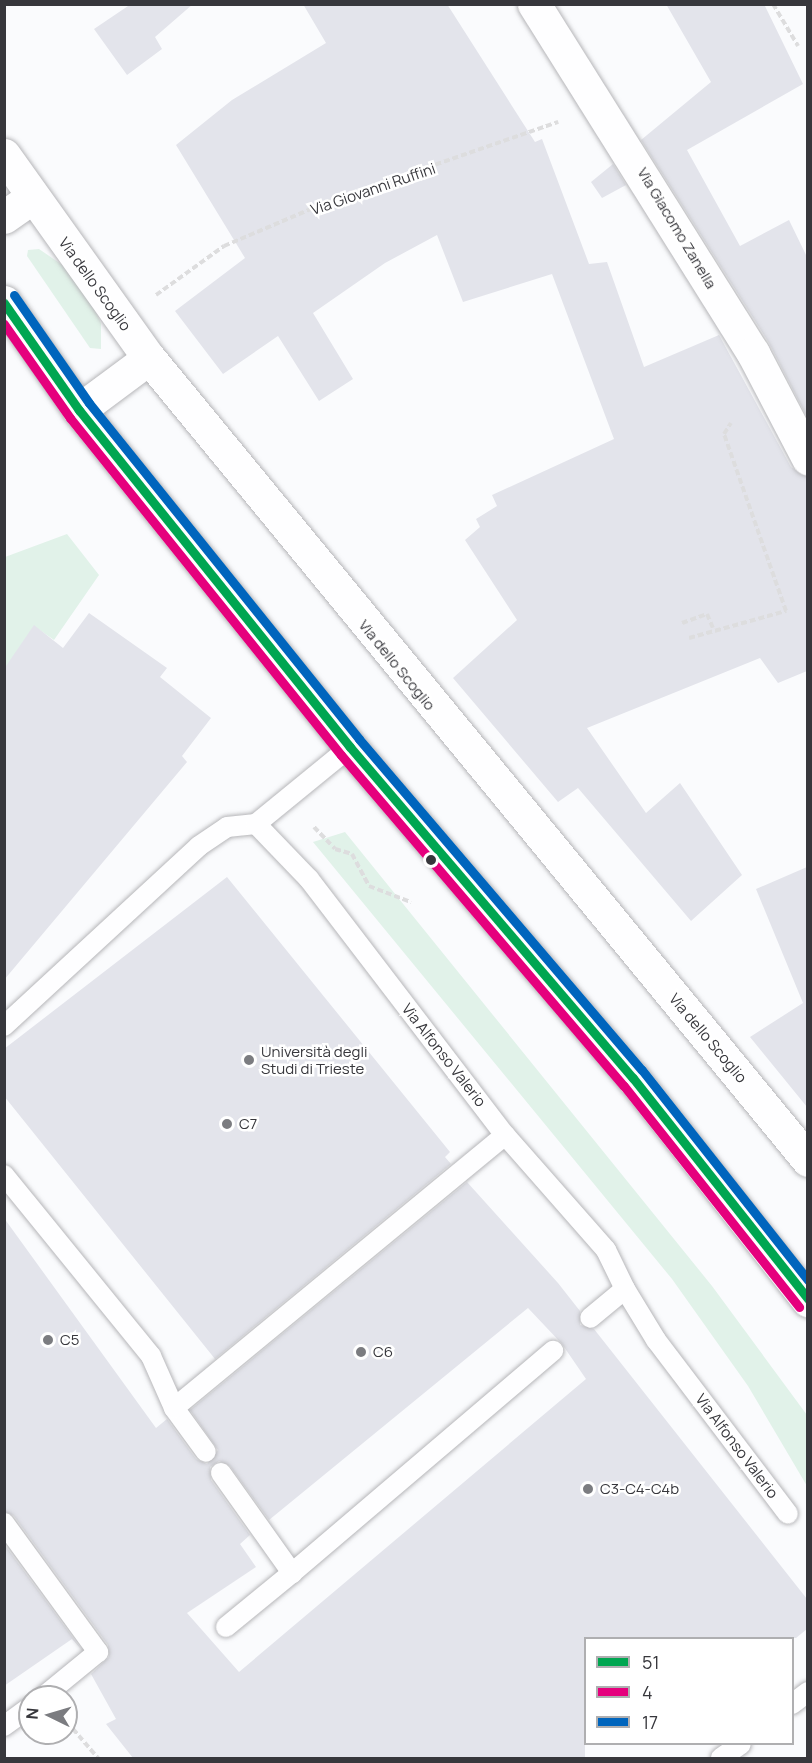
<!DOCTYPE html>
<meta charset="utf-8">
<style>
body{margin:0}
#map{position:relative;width:812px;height:1763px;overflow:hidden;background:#fafbfd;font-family:Manrope,sans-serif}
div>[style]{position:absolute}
.green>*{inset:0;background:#e1f2e9}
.building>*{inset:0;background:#e3e4eb}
.path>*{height:4px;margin-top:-2px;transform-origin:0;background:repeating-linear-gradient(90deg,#ddddde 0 6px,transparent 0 9px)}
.roads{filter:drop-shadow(0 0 2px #b6b6b9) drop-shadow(0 0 2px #b6b6b9)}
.lane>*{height:20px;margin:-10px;padding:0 10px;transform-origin:10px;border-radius:10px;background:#fefeff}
.street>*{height:33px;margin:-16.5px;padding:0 16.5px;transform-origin:16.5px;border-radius:16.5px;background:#fefeff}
.primary>*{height:33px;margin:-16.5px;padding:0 16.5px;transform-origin:16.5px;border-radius:16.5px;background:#fefeff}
.bus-1>*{height:9px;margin:-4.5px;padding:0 4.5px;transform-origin:4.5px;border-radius:4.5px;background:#00a651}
.bus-2>*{height:9px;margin:-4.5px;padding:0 4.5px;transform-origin:4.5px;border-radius:4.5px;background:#e5007d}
.bus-3>*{height:9px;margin:-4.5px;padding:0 4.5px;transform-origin:4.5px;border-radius:4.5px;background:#0065bd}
.dots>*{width:16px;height:16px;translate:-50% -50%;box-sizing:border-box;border:3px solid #fff;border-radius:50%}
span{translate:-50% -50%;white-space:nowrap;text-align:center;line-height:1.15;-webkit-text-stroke:5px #fff;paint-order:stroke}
.street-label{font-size:15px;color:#37373c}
.poi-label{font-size:15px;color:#37373c}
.left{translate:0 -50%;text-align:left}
.frame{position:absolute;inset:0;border:6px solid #37373c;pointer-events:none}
.legend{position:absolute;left:584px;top:1637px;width:210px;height:108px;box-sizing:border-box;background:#fff;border:2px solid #afafb1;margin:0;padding:8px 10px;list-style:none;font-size:18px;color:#37373c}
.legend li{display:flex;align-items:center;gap:12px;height:30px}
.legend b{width:30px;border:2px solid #afafb1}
.north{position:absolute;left:18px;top:1685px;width:60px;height:60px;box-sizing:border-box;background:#fff;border:2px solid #afafb1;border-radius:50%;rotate:275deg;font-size:16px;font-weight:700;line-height:24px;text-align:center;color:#37373c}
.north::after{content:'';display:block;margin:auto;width:21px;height:27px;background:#7b7c80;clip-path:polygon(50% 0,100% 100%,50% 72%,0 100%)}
</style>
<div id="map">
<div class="green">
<div style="clip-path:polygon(39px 249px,74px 273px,89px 298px,101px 323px,101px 349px,90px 348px,27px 256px,28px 250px)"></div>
<div style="clip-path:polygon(67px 534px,99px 575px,54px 640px,34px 626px,5px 669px,5px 557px)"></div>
<div style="clip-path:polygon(345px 832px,712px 1286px,807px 1415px,807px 1486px,748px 1386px,672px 1279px,313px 842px)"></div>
</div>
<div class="building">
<div style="clip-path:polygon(131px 4px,193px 4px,155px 37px,162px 49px,127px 75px,94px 29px)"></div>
<div style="clip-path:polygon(303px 4px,447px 4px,535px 142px,542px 139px,589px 264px,607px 262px,644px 367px,719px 335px,791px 467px,807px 477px,807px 671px,778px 683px,760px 658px,587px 728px,646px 813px,680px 783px,742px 875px,691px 921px,578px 788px,558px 802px,453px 678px,517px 620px,465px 540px,480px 527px,476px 519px,497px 506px,492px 495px,614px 439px,552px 274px,463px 302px,437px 235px,385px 263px,313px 313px,353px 379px,319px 401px,278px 336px,223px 374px,175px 311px,245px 258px,176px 145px,232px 100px,326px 43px)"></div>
<div style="clip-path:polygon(666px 4px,764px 4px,803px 84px,687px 150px,740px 246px,789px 220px,807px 257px,807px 417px,769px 343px,641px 140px,711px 82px)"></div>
<div style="clip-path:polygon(613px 164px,626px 185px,602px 198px,591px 182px)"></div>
<div style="clip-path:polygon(89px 613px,167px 668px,160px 677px,211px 718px,182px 756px,187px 762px,4px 980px,4px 669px,34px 625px,63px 648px)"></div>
<div style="clip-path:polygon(807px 867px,807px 1107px,750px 1037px,803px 1003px,756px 889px)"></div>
<div style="clip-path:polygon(227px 877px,450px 1152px,445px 1157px,451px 1164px,215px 1359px,4px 1096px,4px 1049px)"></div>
<div style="clip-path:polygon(evenodd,467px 1182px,558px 1283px,580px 1311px,580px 1325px,594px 1329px,807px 1599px,807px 1629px,796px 1638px,585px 1638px,585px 1758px,133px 1758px,106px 1724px,116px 1719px,91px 1674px,109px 1657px,108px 1645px,14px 1516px,4px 1511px,4px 1218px,156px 1428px,167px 1419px,196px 1459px,207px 1464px,218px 1450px,190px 1410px,467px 1182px,528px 1308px,562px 1344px,586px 1379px,239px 1672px,187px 1613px,256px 1567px,240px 1544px,250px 1535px,211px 1480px,210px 1467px,219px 1461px,230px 1466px,269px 1520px,528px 1308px)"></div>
<div style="clip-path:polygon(4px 1544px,82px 1650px,72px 1639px,4px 1686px)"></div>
</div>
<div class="path">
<div style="left:773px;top:4px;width:49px;rotate:59.2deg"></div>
<div style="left:156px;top:295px;width:84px;rotate:-35.8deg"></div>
<div style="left:224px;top:246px;width:110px;rotate:-23.1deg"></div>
<div style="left:325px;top:203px;width:247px;rotate:-19.2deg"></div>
<div style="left:682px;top:623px;width:27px;rotate:-20deg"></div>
<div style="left:707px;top:614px;width:15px;rotate:67deg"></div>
<div style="left:689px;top:638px;width:101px;rotate:-15.6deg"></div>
<div style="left:786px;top:611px;width:188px;rotate:-109.3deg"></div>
<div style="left:724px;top:434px;width:13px;rotate:-58deg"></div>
<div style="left:314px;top:827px;width:30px;rotate:46deg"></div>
<div style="left:335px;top:849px;width:18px;rotate:16deg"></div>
<div style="left:352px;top:854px;width:36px;rotate:62deg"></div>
<div style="left:369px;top:886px;width:45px;rotate:20.9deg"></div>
<div style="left:67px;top:1722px;width:48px;rotate:49.3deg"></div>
</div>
<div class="roads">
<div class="lane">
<div style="left:256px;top:824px;width:76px;rotate:46.1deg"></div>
<div style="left:309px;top:879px;width:322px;rotate:52.6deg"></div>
<div style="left:505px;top:1135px;width:153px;rotate:48.7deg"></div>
<div style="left:606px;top:1250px;width:43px;rotate:64deg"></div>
<div style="left:625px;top:1289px;width:45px;rotate:140.4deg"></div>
<div style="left:4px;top:1026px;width:265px;rotate:-42.7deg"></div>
<div style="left:199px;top:846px;width:34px;rotate:-34deg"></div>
<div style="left:227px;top:827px;width:29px;rotate:-6deg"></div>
<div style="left:256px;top:824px;width:122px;rotate:-39.3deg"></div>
<div style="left:4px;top:1175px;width:233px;rotate:50.9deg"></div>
<div style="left:151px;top:1356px;width:57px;rotate:66.1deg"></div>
<div style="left:174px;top:1408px;width:54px;rotate:54deg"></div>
<div style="left:625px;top:1289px;width:60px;rotate:58.7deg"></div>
<div style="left:656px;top:1340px;width:218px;rotate:52.8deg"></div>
<div style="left:174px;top:1408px;width:429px;rotate:-39.5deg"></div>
<div style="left:221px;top:1473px;width:123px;rotate:54.6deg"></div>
<div style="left:292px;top:1573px;width:343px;rotate:-40.4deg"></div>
<div style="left:4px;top:1523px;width:160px;rotate:53.9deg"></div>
<div style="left:98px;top:1652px;width:71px;rotate:140.7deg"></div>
<div style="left:226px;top:1627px;width:85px;rotate:-39.3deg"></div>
<div style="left:792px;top:1704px;width:20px;rotate:-37deg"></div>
<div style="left:4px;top:1726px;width:32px;rotate:-36deg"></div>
<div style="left:721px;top:1758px;width:24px;rotate:-35deg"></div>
</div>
<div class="street">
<div style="left:534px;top:4px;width:412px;rotate:57.9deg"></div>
<div style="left:753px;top:353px;width:119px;rotate:62.4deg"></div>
<div style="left:4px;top:155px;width:249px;rotate:54.5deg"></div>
<div style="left:149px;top:358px;width:1038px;rotate:50.59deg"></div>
<div style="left:4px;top:217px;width:33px;rotate:-35deg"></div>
<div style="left:79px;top:410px;width:87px;rotate:-36.6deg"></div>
</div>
<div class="primary">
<div style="left:4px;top:302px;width:131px;rotate:55.2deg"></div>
<div style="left:79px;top:410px;width:432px;rotate:51.2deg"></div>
<div style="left:350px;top:747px;width:435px;rotate:49.5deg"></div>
<div style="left:633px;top:1078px;width:283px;rotate:51.8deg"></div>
</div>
</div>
<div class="bus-1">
<div style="left:4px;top:303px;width:131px;rotate:55deg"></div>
<div style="left:79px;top:410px;width:432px;rotate:51.2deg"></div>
<div style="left:350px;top:747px;width:435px;rotate:49.5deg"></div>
<div style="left:633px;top:1078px;width:282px;rotate:51.6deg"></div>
</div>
<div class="bus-2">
<div style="left:4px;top:324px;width:115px;rotate:54.9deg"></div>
<div style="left:70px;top:418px;width:432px;rotate:51.2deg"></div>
<div style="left:341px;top:755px;width:435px;rotate:49.5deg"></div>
<div style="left:624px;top:1086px;width:282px;rotate:51.6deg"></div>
</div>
<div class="bus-3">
<div style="left:14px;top:295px;width:131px;rotate:55.2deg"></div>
<div style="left:89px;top:403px;width:431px;rotate:51.2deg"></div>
<div style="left:359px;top:739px;width:435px;rotate:49.5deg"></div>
<div style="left:642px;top:1070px;width:268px;rotate:51.7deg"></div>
</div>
<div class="dots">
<div style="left:431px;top:860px;background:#37373c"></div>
<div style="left:249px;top:1060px;background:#7b7c80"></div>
<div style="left:227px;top:1124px;background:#7b7c80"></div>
<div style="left:48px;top:1340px;background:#7b7c80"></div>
<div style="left:361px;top:1352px;background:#7b7c80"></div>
<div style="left:588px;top:1489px;background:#7b7c80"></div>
</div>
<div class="street-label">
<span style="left:373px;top:189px;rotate:-19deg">Via Giovanni Ruffini</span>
<span style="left:677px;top:228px;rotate:59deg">Via Giacomo Zanella</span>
<span style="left:95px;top:284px;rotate:54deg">Via dello Scoglio</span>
<span style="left:397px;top:665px;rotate:51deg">Via dello Scoglio</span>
<span style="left:708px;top:1038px;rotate:50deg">Via dello Scoglio</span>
<span style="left:444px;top:1055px;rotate:52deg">Via Alfonso Valerio</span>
<span style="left:737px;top:1446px;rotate:53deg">Via Alfonso Valerio</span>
</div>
<div class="poi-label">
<span class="left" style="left:261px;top:1060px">Università degli<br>Studi di Trieste</span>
<span class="left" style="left:239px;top:1124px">C7</span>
<span class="left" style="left:60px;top:1340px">C5</span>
<span class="left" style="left:373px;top:1352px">C6</span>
<span class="left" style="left:600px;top:1489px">C3-C4-C4b</span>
</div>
<div class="frame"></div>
<ul class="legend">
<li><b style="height:8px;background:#00a651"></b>51</li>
<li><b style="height:8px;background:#e5007d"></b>4</li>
<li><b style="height:8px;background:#0065bd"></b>17</li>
</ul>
<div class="north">N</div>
</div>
